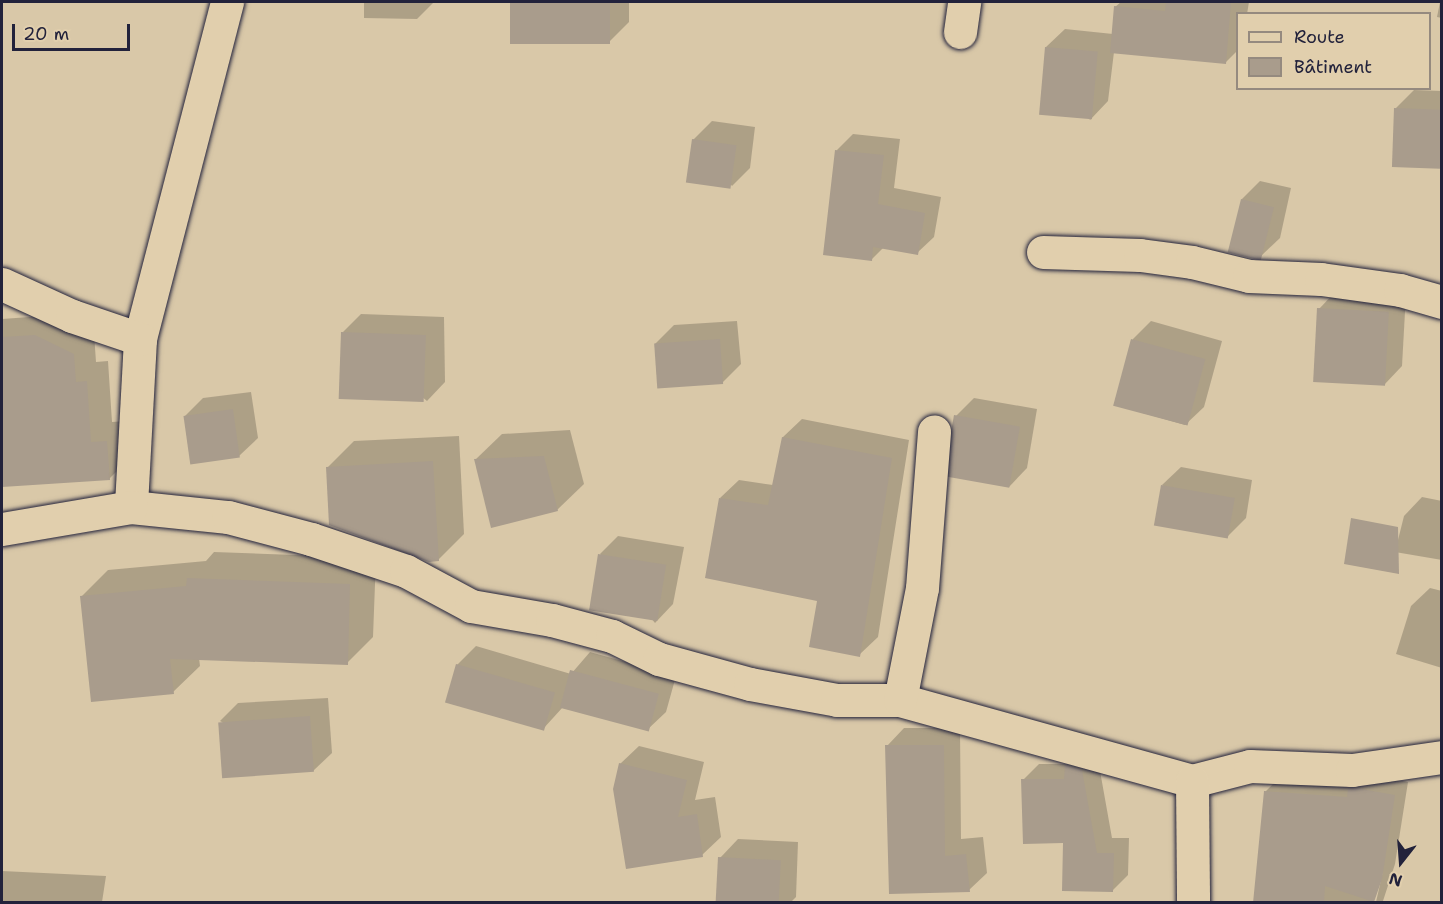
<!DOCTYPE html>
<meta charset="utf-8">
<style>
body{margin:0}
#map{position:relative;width:1443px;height:904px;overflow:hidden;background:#d9c8a8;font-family:"Shantell Sans",sans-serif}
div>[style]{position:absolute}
.shadow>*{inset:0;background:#0003}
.building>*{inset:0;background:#a99c8c;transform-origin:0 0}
.roads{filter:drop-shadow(0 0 2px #22223b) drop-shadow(0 0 2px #22223b)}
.minor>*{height:33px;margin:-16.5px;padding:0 16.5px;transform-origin:16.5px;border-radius:16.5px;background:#e1cfad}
span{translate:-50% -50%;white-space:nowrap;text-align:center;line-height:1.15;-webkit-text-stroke:5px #e1cfad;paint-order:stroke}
.frame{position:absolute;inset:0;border:3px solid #22223b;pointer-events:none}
.legend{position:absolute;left:1236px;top:12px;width:195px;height:78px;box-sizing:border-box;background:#e1cfad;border:2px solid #958a7f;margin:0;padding:8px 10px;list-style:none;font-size:18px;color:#22223b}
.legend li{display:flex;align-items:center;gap:12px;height:30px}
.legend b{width:30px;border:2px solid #958a7f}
.north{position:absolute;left:1371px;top:832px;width:60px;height:60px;-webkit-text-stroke:4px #e1cfad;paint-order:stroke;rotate:197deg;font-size:16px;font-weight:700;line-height:24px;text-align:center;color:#22223b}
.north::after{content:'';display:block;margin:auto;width:21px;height:27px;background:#22223b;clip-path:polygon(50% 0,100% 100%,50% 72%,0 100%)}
.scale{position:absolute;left:12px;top:24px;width:118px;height:27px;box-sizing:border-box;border:3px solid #22223b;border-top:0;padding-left:8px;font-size:18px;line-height:21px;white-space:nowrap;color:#22223b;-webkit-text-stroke:4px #e1cfad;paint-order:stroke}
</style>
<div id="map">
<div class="shadow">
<div style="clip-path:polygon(364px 2px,434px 2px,417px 19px,364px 18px)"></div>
<div style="clip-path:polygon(512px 2px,629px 2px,629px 22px,610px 41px,512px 42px)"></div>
<div style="clip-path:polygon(1121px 2px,1249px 2px,1247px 14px,1238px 14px,1238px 50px,1225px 63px,1114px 52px,1108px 101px,1090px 120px,1046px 47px,1065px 29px,1113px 34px,1115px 7px)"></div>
<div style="clip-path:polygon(1440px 2px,1442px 2px,1442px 18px,1437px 17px)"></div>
<div style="clip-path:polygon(1414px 90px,1442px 91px,1440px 168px,1396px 108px)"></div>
<div style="clip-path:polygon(712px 121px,755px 127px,750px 168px,732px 186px,693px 140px)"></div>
<div style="clip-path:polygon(853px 134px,900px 139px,894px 188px,941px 197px,934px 237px,917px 253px,884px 247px,871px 260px,837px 150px)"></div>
<div style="clip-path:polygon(1260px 181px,1291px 188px,1280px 238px,1261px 256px,1242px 199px)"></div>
<div style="clip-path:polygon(1337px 290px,1406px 294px,1402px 366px,1384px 385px,1319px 309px)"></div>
<div style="clip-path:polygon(361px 314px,444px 317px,445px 382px,427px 401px,343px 332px)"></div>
<div style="clip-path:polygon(57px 315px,94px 333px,96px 362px,108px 361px,112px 422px,127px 421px,130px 458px,109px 479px,2px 486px,2px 319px)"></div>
<div style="clip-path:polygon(737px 321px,741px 364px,722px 383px,655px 344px,674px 325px)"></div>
<div style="clip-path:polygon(1151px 321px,1222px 341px,1204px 407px,1185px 425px,1115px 405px,1133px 339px)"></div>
<div style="clip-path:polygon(251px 392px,258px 438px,239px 456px,184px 417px,203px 398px)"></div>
<div style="clip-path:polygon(974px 398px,1037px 409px,1027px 468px,1009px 487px,956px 416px)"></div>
<div style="clip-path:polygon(802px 419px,909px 440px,878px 637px,859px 655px,819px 600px,720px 498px,739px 480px,773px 485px,783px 437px)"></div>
<div style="clip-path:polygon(570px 430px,584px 484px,557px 510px,475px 460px,502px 434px)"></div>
<div style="clip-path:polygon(459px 436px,464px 534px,438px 560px,327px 468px,354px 441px)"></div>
<div style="clip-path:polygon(1181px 467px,1252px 480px,1246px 518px,1227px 537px,1162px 485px)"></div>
<div style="clip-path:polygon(1422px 497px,1442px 501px,1442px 560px,1395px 552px,1404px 516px)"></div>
<div style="clip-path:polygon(618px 536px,684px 547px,673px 604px,655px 623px,600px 554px)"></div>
<div style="clip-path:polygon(214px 552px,376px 558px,373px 637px,347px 663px,199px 658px,200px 666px,173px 692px,82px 596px,108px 570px,206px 561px)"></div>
<div style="clip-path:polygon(1430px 588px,1442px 591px,1442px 668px,1396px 654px,1411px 606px)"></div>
<div style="clip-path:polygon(476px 646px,571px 674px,590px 652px,676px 676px,666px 712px,647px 730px,563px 707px,543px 729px,457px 665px)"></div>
<div style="clip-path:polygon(328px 698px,332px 753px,313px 771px,220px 721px,238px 703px)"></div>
<div style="clip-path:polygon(904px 728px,960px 728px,961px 839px,983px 837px,987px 873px,969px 890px,891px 892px,887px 746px)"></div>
<div style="clip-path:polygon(639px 746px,704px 762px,695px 800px,715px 797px,721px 837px,702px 855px,620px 764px)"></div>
<div style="clip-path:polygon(1097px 754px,1112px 838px,1129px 838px,1128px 875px,1112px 891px,1064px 842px,1023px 780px,1039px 764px,1068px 764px)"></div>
<div style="clip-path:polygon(1370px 775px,1408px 782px,1395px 864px,1383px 901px,1376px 902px,1383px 871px,1373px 902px,1254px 902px,1266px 791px,1279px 778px)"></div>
<div style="clip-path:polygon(738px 839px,798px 842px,796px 897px,791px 902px,718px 902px,720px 858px)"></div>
<div style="clip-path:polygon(2px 871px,106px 876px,102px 902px,2px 902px)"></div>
</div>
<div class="building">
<div style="left:510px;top:2px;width:100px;height:42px"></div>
<div style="clip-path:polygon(1166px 2px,1231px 2px,1226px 64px,1110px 53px,1114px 6px,1165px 11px)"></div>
<div style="left:1045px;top:47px;width:53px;height:68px;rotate:5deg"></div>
<div style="left:1394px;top:108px;width:48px;height:59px;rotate:2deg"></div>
<div style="left:692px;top:139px;width:45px;height:44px;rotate:8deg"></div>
<div style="clip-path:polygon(835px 150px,884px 155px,878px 204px,925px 213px,918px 255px,873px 247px,872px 261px,823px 255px)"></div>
<div style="left:1241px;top:199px;width:34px;height:55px;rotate:14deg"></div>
<div style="left:1317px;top:308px;width:72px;height:74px;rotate:3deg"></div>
<div style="left:341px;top:332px;width:85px;height:67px;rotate:2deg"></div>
<div style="clip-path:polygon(35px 335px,74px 354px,76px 382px,87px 381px,91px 442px,107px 441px,110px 480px,2px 487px,2px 337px)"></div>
<div style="left:720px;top:339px;width:45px;height:66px;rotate:86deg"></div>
<div style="left:1131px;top:339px;width:77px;height:69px;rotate:15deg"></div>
<div style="left:233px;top:409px;width:49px;height:50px;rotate:82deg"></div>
<div style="left:954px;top:415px;width:67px;height:62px;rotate:10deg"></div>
<div style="clip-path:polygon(782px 437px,892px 458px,860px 657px,809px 647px,817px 601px,705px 578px,719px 498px,768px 505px)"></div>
<div style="clip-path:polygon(544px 456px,558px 511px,491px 528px,474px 459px)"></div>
<div style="clip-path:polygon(433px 461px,439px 561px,429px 562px,329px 525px,326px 467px)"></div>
<div style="left:1161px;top:485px;width:75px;height:41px;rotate:10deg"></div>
<div style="clip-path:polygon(1351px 518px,1398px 527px,1399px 574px,1344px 564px)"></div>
<div style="left:598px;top:554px;width:69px;height:57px;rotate:9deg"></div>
<div style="clip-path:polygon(187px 578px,350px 584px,348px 665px,170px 659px,174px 694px,91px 702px,80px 596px,186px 586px)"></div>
<div style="left:456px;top:664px;width:103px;height:40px;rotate:16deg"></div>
<div style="left:570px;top:670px;width:92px;height:39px;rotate:15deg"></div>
<div style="left:310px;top:716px;width:56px;height:92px;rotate:86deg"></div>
<div style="clip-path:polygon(885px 745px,944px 745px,945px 856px,966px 854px,970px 892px,889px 894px)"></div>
<div style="clip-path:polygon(619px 763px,687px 780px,678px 817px,697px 814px,703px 857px,626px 869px,613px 789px)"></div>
<div style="clip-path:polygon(1065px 765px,1082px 770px,1097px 853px,1114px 853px,1113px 892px,1062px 891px,1063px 843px,1023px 844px,1021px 779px,1064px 779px)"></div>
<div style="clip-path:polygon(1356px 788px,1395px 795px,1382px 879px,1374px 902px,1325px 886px,1324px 903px,1253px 903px,1264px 791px,1347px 797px,1348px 789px)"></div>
<div style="left:718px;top:857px;width:63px;height:46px;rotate:3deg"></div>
</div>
<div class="roads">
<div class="minor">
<div style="left:227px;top:2px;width:348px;rotate:104.5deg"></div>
<div style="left:140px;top:339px;width:168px;rotate:93.1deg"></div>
<div style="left:131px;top:507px;width:98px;rotate:5.9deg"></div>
<div style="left:228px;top:517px;width:86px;rotate:14.8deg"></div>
<div style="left:311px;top:539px;width:100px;rotate:18.6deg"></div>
<div style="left:406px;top:571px;width:74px;rotate:28.3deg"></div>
<div style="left:471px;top:606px;width:82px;rotate:9.8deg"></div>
<div style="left:552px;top:620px;width:62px;rotate:14.9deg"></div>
<div style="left:612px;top:636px;width:52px;rotate:26.1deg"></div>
<div style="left:659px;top:659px;width:94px;rotate:15.4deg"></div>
<div style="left:750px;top:684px;width:88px;rotate:10.4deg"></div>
<div style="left:837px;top:700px;width:63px"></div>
<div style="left:900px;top:700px;width:303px;rotate:15.5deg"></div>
<div style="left:1192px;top:781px;width:60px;rotate:-14.5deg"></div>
<div style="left:1250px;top:766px;width:102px;rotate:2.2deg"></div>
<div style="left:1352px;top:770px;width:91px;rotate:-8.2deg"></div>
<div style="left:960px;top:32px;width:30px;rotate:-82deg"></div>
<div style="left:1043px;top:252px;width:97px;rotate:1.8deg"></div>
<div style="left:1140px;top:255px;width:52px;rotate:7.7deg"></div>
<div style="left:1192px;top:262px;width:59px;rotate:13.8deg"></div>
<div style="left:1249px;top:276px;width:72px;rotate:2.4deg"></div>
<div style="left:1321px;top:279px;width:80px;rotate:7.9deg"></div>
<div style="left:1400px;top:290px;width:44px;rotate:15.9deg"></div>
<div style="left:2px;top:284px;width:77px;rotate:24.6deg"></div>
<div style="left:72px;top:316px;width:72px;rotate:18.7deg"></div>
<div style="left:2px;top:529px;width:131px;rotate:-9.7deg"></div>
<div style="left:900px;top:700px;width:114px;rotate:-78.9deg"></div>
<div style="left:922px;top:588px;width:157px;rotate:-85.6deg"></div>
<div style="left:1192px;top:781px;width:121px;rotate:89.5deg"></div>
</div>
</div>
<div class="frame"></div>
<ul class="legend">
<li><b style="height:8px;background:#e1cfad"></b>Route</li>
<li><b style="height:16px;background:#a99c8c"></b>Bâtiment</li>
</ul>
<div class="north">N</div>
<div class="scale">20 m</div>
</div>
